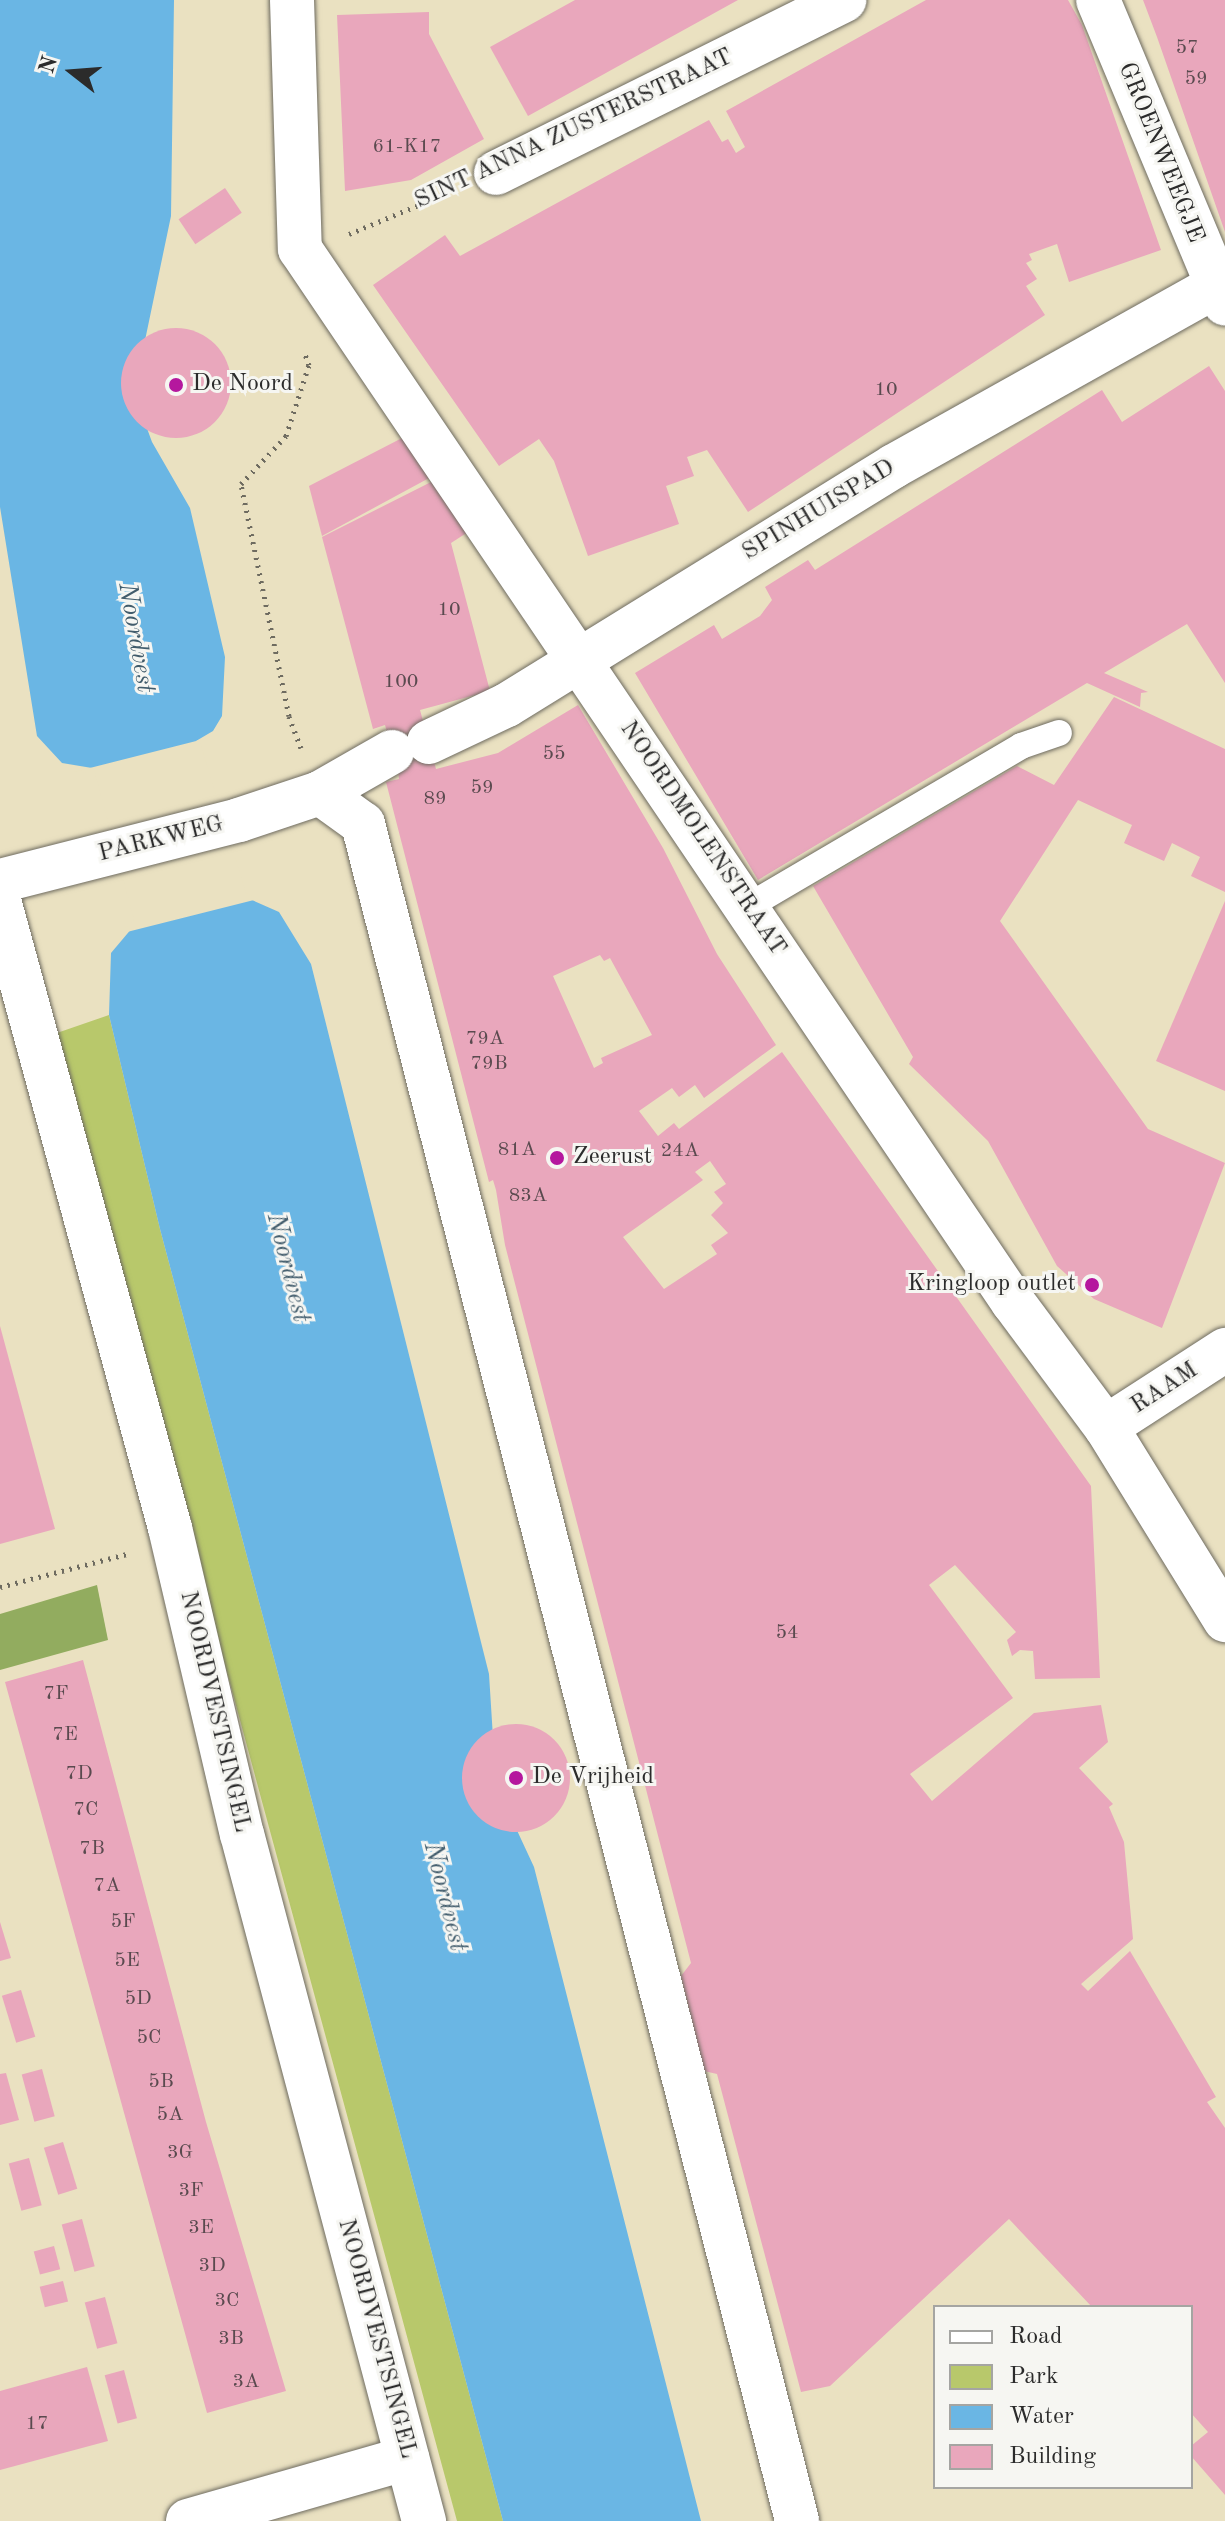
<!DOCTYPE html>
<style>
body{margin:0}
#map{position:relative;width:1225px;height:2521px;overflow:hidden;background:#eae1c1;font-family:"Old Standard TT",serif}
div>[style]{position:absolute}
.green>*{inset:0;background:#b8c86b}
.forest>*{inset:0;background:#92ac5f}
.water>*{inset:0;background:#6ab6e4}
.pier>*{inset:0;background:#eae1c1}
.building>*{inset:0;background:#e9a7bc;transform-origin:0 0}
.round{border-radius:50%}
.path>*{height:5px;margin-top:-2.5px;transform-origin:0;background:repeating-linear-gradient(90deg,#6e6b60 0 2px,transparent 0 8px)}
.roads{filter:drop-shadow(0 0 2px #6e6b60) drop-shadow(0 0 2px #6e6b60)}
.lane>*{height:26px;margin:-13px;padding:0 13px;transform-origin:13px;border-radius:13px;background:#fff}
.street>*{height:44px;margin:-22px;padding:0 22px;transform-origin:22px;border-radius:22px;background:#fff}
.dots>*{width:22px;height:22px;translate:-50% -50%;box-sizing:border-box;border:4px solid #f6f6f2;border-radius:50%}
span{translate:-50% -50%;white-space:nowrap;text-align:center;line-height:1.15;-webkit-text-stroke:6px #f6f6f2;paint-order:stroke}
.number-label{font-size:20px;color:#5a4a4f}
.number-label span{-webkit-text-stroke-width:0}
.street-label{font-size:24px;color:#2b2b2b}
.poi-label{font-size:24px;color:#2b2b2b}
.left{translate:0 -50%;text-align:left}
.right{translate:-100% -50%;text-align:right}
.water-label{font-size:26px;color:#415c6c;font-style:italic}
.legend{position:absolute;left:933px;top:2305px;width:260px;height:184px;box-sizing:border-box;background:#f6f6f2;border:2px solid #a5a5a2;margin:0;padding:10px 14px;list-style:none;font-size:24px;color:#2b2b2b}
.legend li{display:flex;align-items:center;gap:16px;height:40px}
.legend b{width:40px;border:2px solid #a5a5a2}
.north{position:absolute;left:32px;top:32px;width:80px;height:80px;-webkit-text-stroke:6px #f6f6f2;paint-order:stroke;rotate:287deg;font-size:22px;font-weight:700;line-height:32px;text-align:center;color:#2b2b2b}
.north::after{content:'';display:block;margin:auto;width:28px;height:36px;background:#2b2b2b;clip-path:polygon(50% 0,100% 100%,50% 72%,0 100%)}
</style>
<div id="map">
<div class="green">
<div style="clip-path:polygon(109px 1015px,160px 1229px,503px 2521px,457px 2521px,54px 1034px)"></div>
</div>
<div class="forest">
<div style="clip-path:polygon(97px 1585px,108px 1640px,0 1670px,0 1614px)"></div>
</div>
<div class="water">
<div style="clip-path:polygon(0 0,174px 0,171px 216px,134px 393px,152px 442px,190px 508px,225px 657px,222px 716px,213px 731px,196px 741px,243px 896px,279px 912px,311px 964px,489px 1674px,496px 1785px,534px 1867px,701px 2521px,503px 2521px,160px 1229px,109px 1015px,111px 953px,138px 921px,98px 769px,62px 763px,37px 736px,0 507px)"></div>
</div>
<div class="pier">
<div style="clip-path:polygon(208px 738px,200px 742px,246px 893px,258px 899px,119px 934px,134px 920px,95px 773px,74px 772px)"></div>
</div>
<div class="building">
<div style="clip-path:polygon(575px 0,738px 0,528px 116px,490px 47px)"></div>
<div style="clip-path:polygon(926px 0,1068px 0,1082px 25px,1161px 250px,1069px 282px,1057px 244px,1029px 254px,1032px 260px,1026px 263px,1037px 279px,1026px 286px,1045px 315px,748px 512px,707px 450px,687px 457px,694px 476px,666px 486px,679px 524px,588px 556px,554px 461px,539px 439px,499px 466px,373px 285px,445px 235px,460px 256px,709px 120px,722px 142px,728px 139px,736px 153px,745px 147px,726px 111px)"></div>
<div style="clip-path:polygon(1143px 0,1225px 0,1225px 232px,1157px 37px)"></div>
<div style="clip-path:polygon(429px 12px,429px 34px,484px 139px,411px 180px,345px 191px,337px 15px)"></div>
<div style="left:225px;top:188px;width:30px;height:56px;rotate:56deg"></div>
<div class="round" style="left:121px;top:328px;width:110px;height:110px"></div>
<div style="clip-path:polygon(1209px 366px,1225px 391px,1225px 683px,1187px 624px,1104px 673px,1148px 692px,1141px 693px,1140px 707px,1087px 683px,758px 880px,635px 673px,714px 625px,722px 639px,760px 616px,772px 600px,765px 587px,808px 560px,815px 570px,1102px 390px,1122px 422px)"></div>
<div style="clip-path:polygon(404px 437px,431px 477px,322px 536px,309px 486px)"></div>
<div style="clip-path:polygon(evenodd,433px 481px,468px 532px,451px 543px,490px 691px,420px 710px,436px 769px,498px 753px,578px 705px,663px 848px,717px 954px,776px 1045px,704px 1098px,695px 1085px,679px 1097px,672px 1088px,639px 1111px,658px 1136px,674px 1123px,679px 1129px,782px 1052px,1091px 1486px,1100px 1678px,1035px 1679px,1033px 1651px,1020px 1650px,1012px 1656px,1007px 1640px,1016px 1632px,955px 1565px,929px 1585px,1013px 1698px,910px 1774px,932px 1801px,1034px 1713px,1101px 1705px,1108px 1742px,1079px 1768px,1113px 1804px,1109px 1807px,1124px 1842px,1133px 1939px,1081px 1984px,1088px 1991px,1130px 1951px,1216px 2097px,1207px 2102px,1225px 2128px,1225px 2495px,1191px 2456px,1191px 2446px,1208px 2432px,1191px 2413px,1191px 2307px,1092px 2307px,1009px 2219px,830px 2386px,801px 2392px,717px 2074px,704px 2071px,681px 1976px,691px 1963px,505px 1245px,496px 1190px,493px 1180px,489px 1182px,386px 782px,399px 779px,398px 771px,385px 725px,373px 729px,322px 537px,433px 481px,600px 955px,604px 961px,610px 958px,652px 1035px,601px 1058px,603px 1063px,594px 1068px,553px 976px,600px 955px,433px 481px,710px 1161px,726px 1184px,714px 1192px,723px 1203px,711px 1215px,728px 1233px,711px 1245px,717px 1254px,664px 1289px,623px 1237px,703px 1180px,695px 1172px,710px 1161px)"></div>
<div style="clip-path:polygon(1114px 697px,1225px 749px,1225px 892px,1191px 876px,1200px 857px,1172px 843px,1164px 861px,1124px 843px,1132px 825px,1078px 800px,1000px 921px,1148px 1129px,1225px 1163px,1162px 1328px,1094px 1299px,1057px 1266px,988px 1141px,909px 1064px,913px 1057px,813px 886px,1017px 766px,1054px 785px)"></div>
<div style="clip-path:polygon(1225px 901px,1225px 1091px,1156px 1061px)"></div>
<div style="clip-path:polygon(0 1326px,55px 1529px,0 1544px)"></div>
<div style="clip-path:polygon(83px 1660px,206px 2122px,286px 2391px,207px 2413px,5px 1682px)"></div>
<div class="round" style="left:462px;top:1724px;width:108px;height:108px"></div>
<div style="clip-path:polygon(0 1922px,11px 1958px,0 1961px)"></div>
<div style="left:21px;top:1990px;width:49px;height:20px;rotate:73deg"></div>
<div style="left:42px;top:2069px;width:49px;height:21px;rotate:75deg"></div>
<div style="clip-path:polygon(6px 2073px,19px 2120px,0 2125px,0 2074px)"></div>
<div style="left:63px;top:2142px;width:49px;height:20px;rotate:73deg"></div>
<div style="left:29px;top:2158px;width:49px;height:21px;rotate:75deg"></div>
<div style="left:82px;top:2219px;width:49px;height:21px;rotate:75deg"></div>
<div style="left:54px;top:2246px;width:24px;height:21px;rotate:75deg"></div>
<div style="left:63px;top:2281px;width:21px;height:24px;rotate:76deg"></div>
<div style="left:105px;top:2297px;width:48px;height:21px;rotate:75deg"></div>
<div style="clip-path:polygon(87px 2367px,108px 2441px,0 2470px,0 2391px)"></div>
<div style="left:124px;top:2370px;width:50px;height:20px;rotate:75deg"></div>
</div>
<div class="path">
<div style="left:349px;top:234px;width:109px;rotate:-22.6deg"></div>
<div style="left:301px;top:748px;width:34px;rotate:-111deg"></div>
<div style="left:289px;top:716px;width:237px;rotate:-101.7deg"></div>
<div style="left:241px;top:484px;width:66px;rotate:-46.8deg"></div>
<div style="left:286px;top:436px;width:75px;rotate:-72.1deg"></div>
<div style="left:309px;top:365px;width:15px;rotate:-110deg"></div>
<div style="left:0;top:1587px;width:131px;rotate:-14.6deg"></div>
</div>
<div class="roads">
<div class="lane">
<div style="left:747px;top:907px;width:318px;rotate:-30.4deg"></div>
<div style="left:1021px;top:746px;width:40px;rotate:-18.9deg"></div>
</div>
<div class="street">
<div style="left:292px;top:0;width:249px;rotate:88.2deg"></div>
<div style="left:300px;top:249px;width:1272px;rotate:55.9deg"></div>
<div style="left:1013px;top:1302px;width:156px;rotate:53.4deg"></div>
<div style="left:1106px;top:1427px;width:227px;rotate:58.3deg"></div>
<div style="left:1098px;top:0;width:329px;rotate:67.3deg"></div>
<div style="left:496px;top:173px;width:389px;rotate:-26.4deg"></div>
<div style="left:429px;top:742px;width:86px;rotate:-25.4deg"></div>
<div style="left:507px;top:705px;width:455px;rotate:-31.7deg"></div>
<div style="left:894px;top:466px;width:379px;rotate:-29.2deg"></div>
<div style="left:320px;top:793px;width:53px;rotate:35.8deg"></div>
<div style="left:363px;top:824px;width:1752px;rotate:75.65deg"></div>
<div style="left:0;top:881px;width:247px;rotate:-14.3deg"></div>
<div style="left:239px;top:820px;width:85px;rotate:-18.4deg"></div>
<div style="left:320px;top:793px;width:83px;rotate:-29.7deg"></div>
<div style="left:0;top:904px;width:647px;rotate:74.76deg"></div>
<div style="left:170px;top:1528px;width:314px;rotate:76.8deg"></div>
<div style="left:242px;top:1834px;width:711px;rotate:75.16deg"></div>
<div style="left:1106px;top:1427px;width:142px;rotate:-32.9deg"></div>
<div style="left:188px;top:2521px;width:228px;rotate:-16deg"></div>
</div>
</div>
<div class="dots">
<div style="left:176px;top:385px;background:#b5179e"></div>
<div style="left:557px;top:1158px;background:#b5179e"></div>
<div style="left:1092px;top:1285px;background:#b5179e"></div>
<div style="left:516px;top:1778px;background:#b5179e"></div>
</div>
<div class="number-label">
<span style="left:1187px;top:48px">57</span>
<span style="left:1196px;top:79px">59</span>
<span style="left:407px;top:147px">61-K17</span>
<span style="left:886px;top:390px">10</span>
<span style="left:449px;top:610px">10</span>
<span style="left:401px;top:682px">100</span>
<span style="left:554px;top:754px">55</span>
<span style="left:482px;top:788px">59</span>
<span style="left:435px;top:799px">89</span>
<span style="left:485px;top:1039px">79A</span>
<span style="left:489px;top:1064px">79B</span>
<span style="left:517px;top:1150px">81A</span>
<span style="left:680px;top:1151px">24A</span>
<span style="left:528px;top:1196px">83A</span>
<span style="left:787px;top:1633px">54</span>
<span style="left:56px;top:1694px">7F</span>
<span style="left:65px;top:1735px">7E</span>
<span style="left:79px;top:1774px">7D</span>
<span style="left:86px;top:1810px">7C</span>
<span style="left:92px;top:1849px">7B</span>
<span style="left:107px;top:1886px">7A</span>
<span style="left:123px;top:1922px">5F</span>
<span style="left:127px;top:1961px">5E</span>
<span style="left:138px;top:1999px">5D</span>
<span style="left:149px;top:2038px">5C</span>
<span style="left:161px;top:2082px">5B</span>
<span style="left:170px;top:2115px">5A</span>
<span style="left:180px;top:2153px">3G</span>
<span style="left:191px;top:2191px">3F</span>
<span style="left:201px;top:2228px">3E</span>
<span style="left:212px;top:2266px">3D</span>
<span style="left:227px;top:2301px">3C</span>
<span style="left:231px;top:2339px">3B</span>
<span style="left:246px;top:2382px">3A</span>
<span style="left:37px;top:2424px">17</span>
</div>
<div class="street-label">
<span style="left:574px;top:130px;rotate:-25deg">SINT ANNA ZUSTERSTRAAT</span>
<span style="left:1160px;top:153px;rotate:68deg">GROENWEEGJE</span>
<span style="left:819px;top:511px;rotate:-31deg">SPINHUISPAD</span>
<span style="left:702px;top:839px;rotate:56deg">NOORDMOLENSTRAAT</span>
<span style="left:161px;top:840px;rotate:-14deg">PARKWEG</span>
<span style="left:1165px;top:1389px;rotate:-33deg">RAAM</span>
<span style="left:214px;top:1712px;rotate:77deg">NOORDVESTSINGEL</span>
<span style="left:376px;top:2339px;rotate:75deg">NOORDVESTSINGEL</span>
</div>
<div class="poi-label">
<span class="left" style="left:192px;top:385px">De Noord</span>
<span class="left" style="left:573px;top:1158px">Zeerust</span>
<span class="right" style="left:1076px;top:1285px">Kringloop outlet</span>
<span class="left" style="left:532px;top:1778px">De Vrijheid</span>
</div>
<div class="water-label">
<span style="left:135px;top:638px;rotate:80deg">Noordvest</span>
<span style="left:287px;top:1268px;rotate:76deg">Noordvest</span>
<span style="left:444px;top:1897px;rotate:76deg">Noordvest</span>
</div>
<ul class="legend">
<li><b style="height:10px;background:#fff"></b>Road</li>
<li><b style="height:22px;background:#b8c86b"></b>Park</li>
<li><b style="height:22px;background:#6ab6e4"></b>Water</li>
<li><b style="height:22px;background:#e9a7bc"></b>Building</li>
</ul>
<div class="north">N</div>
</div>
